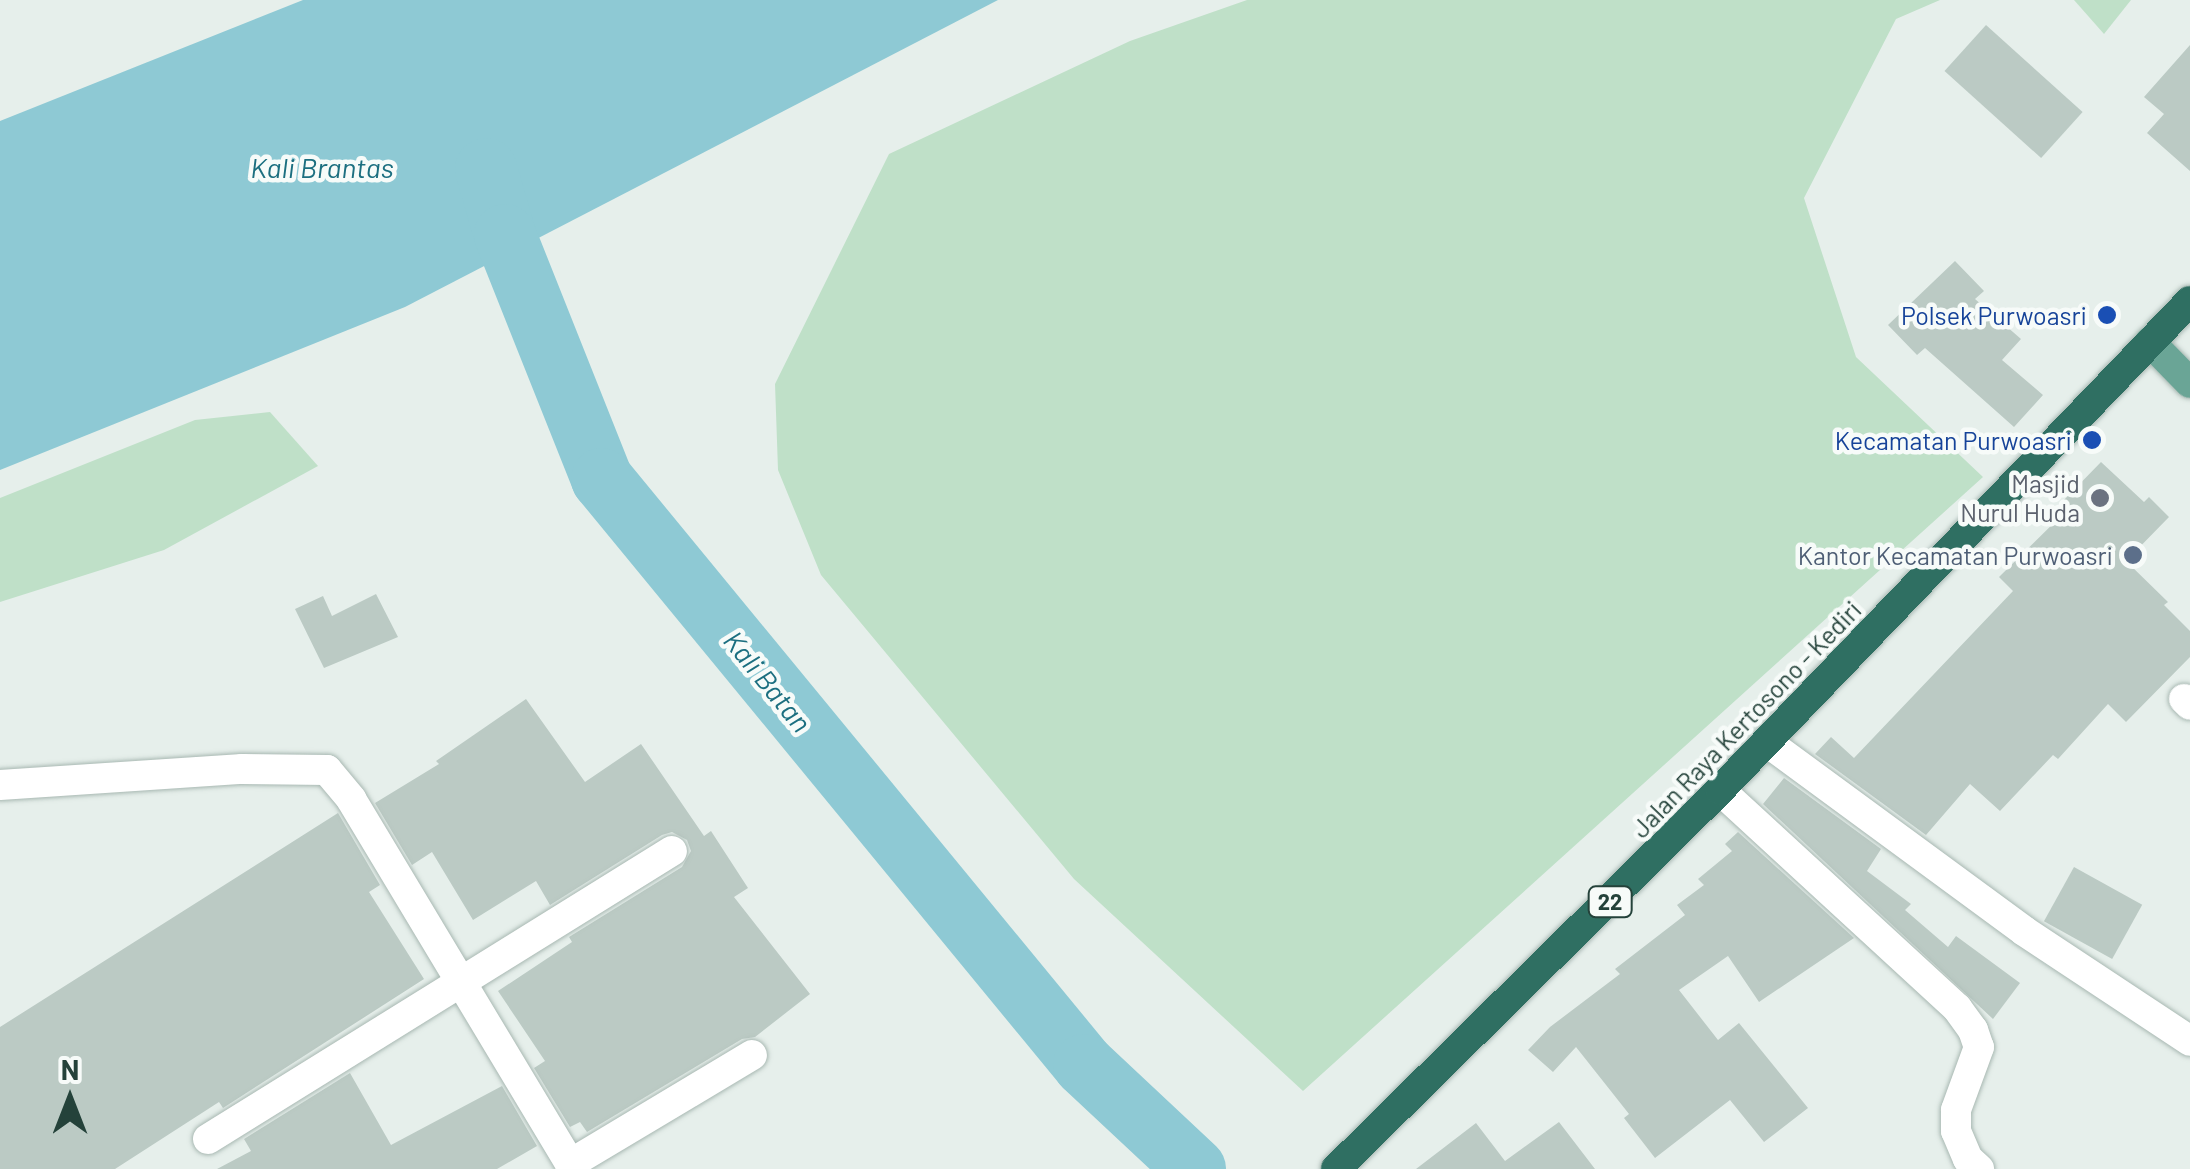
<!DOCTYPE html>
<style>
body{margin:0}
#map{position:relative;width:2190px;height:1169px;overflow:hidden;background:#e6efeb;font-family:Barlow,sans-serif}
div>[style]{position:absolute}
.green>*{inset:0;background:#bfe0c8}
.water>*{inset:0;background:#8ec9d4}
.river>*{height:62px;margin:-31px;padding:0 31px;transform-origin:31px;border-radius:31px;background:#8ec9d4}
.building>*{inset:0;background:#bbcac4;transform-origin:0 0}
.roads{filter:drop-shadow(0 0 2px #a8b8b2) drop-shadow(0 0 2px #a8b8b2)}
.minor>*{height:30px;margin:-15px;padding:0 15px;transform-origin:15px;border-radius:15px;background:#fff}
.major>*{height:30px;margin:-15px;padding:0 15px;transform-origin:15px;border-radius:15px;background:#6aa596}
.highway>*{height:30px;margin:-15px;padding:0 15px;transform-origin:15px;border-radius:15px;background:#2f6f62}
.dots>*{width:28px;height:28px;translate:-50% -50%;box-sizing:border-box;border:5px solid #f7fbf9;border-radius:50%}
span{translate:-50% -50%;white-space:nowrap;text-align:center;line-height:1.15;-webkit-text-stroke:9px #f7fbf9;paint-order:stroke}
.shield-label span{padding:2px 8px;background:#f7fbf9;border:2px solid;border-radius:8px;-webkit-text-stroke-width:0}
.shield-label{font-size:22px;color:#24423a;font-weight:700}
.transit-label{font-size:25px;color:#164399}
.right{translate:-100% -50%;text-align:right}
.worship-label{font-size:25px;color:#5b616d}
.service-label{font-size:25px;color:#4e5e75}
.street-label{font-size:25px;color:#24423a}
.water-label{font-size:28px;color:#1c6f80;font-style:italic}
.north{position:absolute;left:20px;top:1049px;width:100px;height:100px;-webkit-text-stroke:8px #f7fbf9;paint-order:stroke;rotate:0deg;font-size:28px;font-weight:700;line-height:40px;text-align:center;color:#24423a}
.north::after{content:'';display:block;margin:auto;width:35px;height:45px;background:#24423a;clip-path:polygon(50% 0,100% 100%,50% 72%,0 100%)}
</style>
<div id="map">
<div class="green">
<div style="clip-path:polygon(1247px 0,1940px 0,1896px 19px,1804px 198px,1856px 357px,1983px 477px,1303px 1091px,1074px 879px,821px 575px,778px 470px,775px 384px,889px 154px,1130px 41px)"></div>
<div style="clip-path:polygon(2074px 0,2131px 0,2104px 34px)"></div>
<div style="clip-path:polygon(270px 412px,318px 466px,164px 550px,0 602px,0 498px,195px 420px)"></div>
</div>
<div class="water">
<div style="clip-path:polygon(303px 0,998px 0,405px 307px,0 470px,0 121px)"></div>
</div>
<div class="river">
<div style="left:486px;top:169px;width:69px;rotate:73.9deg"></div>
<div style="left:505px;top:235px;width:263px;rotate:68.3deg"></div>
<div style="left:602px;top:479px;width:759px;rotate:50.56deg"></div>
<div style="left:1084px;top:1065px;width:152px;rotate:43.1deg"></div>
</div>
<div class="building">
<div style="left:1986px;top:25px;width:130px;height:62px;rotate:42deg"></div>
<div style="clip-path:polygon(2190px 45px,2190px 171px,2147px 133px,2164px 114px,2144px 97px)"></div>
<div style="clip-path:polygon(1955px 261px,1984px 291px,1975px 299px,2021px 339px,2002px 360px,2043px 395px,2014px 427px,1925px 348px,1917px 355px,1888px 325px)"></div>
<div style="clip-path:polygon(2101px 462px,2144px 502px,2149px 497px,2169px 517px,2126px 561px,2168px 602px,2164px 605px,2190px 631px,2190px 657px,2126px 722px,2108px 704px,2058px 759px,2053px 755px,2000px 811px,1970px 784px,1926px 835px,1815px 754px,1831px 737px,1854px 758px,2013px 591px,1999px 577px,2070px 507px,2063px 501px)"></div>
<div style="clip-path:polygon(376px 594px,398px 637px,324px 668px,295px 609px,323px 596px,332px 616px)"></div>
<div style="clip-path:polygon(526px 699px,585px 782px,641px 744px,704px 836px,711px 831px,748px 888px,734px 897px,810px 994px,755px 1037px,742px 1039px,587px 1132px,580px 1122px,570px 1127px,534px 1068px,545px 1061px,498px 991px,572px 942px,569px 937px,682px 867px,691px 851px,687px 840px,672px 832px,662px 835px,550px 905px,536px 881px,473px 920px,432px 852px,412px 865px,375px 803px,439px 764px,436px 761px)"></div>
<div style="clip-path:polygon(1784px 778px,1881px 849px,1867px 871px,1911px 904px,1905px 910px,1948px 947px,1956px 936px,2020px 983px,1993px 1019px,1763px 804px)"></div>
<div style="clip-path:polygon(338px 813px,380px 885px,369px 892px,424px 979px,223px 1108px,219px 1102px,115px 1169px,0 1169px,0 1027px)"></div>
<div style="clip-path:polygon(1738px 832px,1854px 938px,1759px 1002px,1728px 956px,1679px 990px,1718px 1040px,1739px 1023px,1808px 1108px,1764px 1142px,1730px 1100px,1655px 1158px,1624px 1118px,1629px 1114px,1576px 1047px,1553px 1072px,1528px 1050px,1550px 1027px,1620px 974px,1615px 969px,1685px 915px,1677px 905px,1704px 885px,1698px 879px,1732px 851px,1725px 844px)"></div>
<div style="left:2074px;top:867px;width:78px;height:62px;rotate:29deg"></div>
<div style="clip-path:polygon(350px 1073px,391px 1145px,502px 1086px,537px 1146px,497px 1169px,217px 1169px,251px 1151px,244px 1139px)"></div>
<div style="clip-path:polygon(1559px 1122px,1595px 1169px,1416px 1169px,1476px 1123px,1505px 1161px)"></div>
</div>
<div class="roads">
<div class="minor">
<div style="left:2184px;top:699px;width:8px;rotate:45deg"></div>
<div style="left:1767px;top:742px;width:319px;rotate:36.3deg"></div>
<div style="left:2024px;top:931px;width:199px;rotate:33.5deg"></div>
<div style="left:0;top:785px;width:243px;rotate:-3.8deg"></div>
<div style="left:242px;top:769px;width:85px;rotate:0.7deg"></div>
<div style="left:327px;top:770px;width:38px;rotate:50deg"></div>
<div style="left:351px;top:799px;width:431px;rotate:59deg"></div>
<div style="left:1720px;top:790px;width:322px;rotate:42.6deg"></div>
<div style="left:1957px;top:1008px;width:27px;rotate:54deg"></div>
<div style="left:1973px;top:1030px;width:18px;rotate:71deg"></div>
<div style="left:1979px;top:1047px;width:67px;rotate:110.1deg"></div>
<div style="left:1956px;top:1110px;width:21px;rotate:90deg"></div>
<div style="left:1956px;top:1131px;width:30px;rotate:67deg"></div>
<div style="left:1968px;top:1159px;width:15px;rotate:42deg"></div>
<div style="left:208px;top:1139px;width:546px;rotate:-31.83deg"></div>
<div style="left:570px;top:1164px;width:212px;rotate:-30.9deg"></div>
</div>
<div class="major">
<div style="left:2150px;top:342px;width:57px;rotate:45.7deg"></div>
</div>
<div class="highway">
<div style="left:1336px;top:1169px;width:540px;rotate:-44.62deg"></div>
<div style="left:1720px;top:790px;width:678px;rotate:-46.14deg"></div>
</div>
</div>
<div class="dots">
<div style="left:2107px;top:315px;background:#1a4fb4"></div>
<div style="left:2092px;top:440px;background:#1a4fb4"></div>
<div style="left:2100px;top:498px;background:#6b7280"></div>
<div style="left:2133px;top:555px;background:#5c6f8a"></div>
</div>
<div class="shield-label">
<span style="left:1610px;top:902px">22</span>
</div>
<div class="transit-label">
<span class="right" style="left:2087px;top:315px">Polsek Purwoasri</span>
<span class="right" style="left:2072px;top:440px">Kecamatan Purwoasri</span>
</div>
<div class="worship-label">
<span class="right" style="left:2080px;top:498px">Masjid<br>Nurul Huda</span>
</div>
<div class="service-label">
<span class="right" style="left:2113px;top:555px">Kantor Kecamatan Purwoasri</span>
</div>
<div class="street-label">
<span style="left:1746px;top:719px;rotate:-46deg">Jalan Raya Kertosono - Kediri</span>
</div>
<div class="water-label">
<span style="left:322px;top:167px">Kali Brantas</span>
<span style="left:768px;top:681px;rotate:51deg">Kali Batan</span>
</div>
<div class="north">N</div>
</div>
